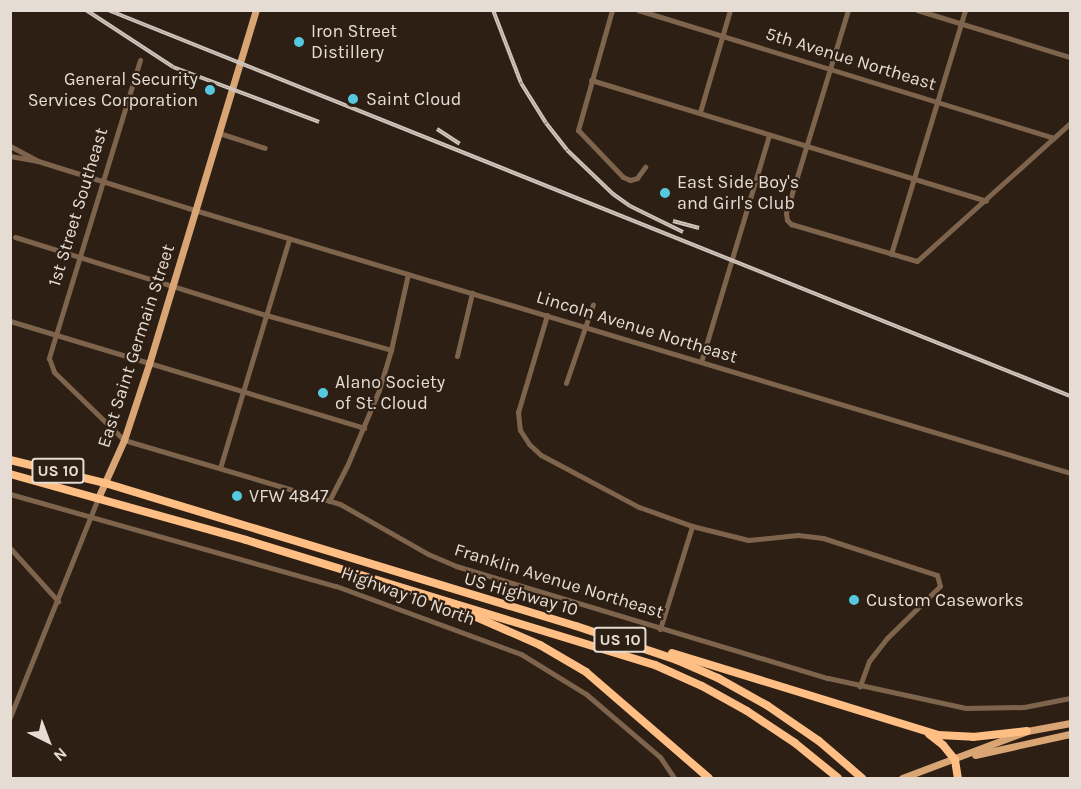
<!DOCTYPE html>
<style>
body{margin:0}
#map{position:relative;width:1081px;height:789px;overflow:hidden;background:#2d1f13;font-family:Karla,sans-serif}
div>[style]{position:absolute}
.minor>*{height:5px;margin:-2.5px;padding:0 2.5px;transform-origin:2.5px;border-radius:2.5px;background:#7e644d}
.major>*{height:7px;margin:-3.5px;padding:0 3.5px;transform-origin:3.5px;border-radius:3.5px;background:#daa575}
.highway>*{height:8px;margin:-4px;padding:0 4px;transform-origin:4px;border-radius:4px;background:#ffbe84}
.rail>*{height:4px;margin-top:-2px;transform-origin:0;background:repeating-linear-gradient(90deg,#2d1f13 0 4.5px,#cfc5bc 0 9px);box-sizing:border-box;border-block:2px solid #cfc5bc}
.dots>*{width:16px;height:16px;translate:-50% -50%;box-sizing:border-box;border:3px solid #2d1f13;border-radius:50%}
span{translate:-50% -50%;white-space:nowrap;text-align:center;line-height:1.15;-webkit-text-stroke:4.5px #2d1f13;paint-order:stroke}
.shield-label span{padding:2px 4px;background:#2d1f13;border:2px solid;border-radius:4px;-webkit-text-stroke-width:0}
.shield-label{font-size:16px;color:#e5dcd4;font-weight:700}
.poi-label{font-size:18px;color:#e5dcd4}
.left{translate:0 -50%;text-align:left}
.right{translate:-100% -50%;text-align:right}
.street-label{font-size:18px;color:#e5dcd4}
.frame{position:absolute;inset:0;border:12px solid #e5dcd4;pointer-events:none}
.north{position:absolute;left:18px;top:711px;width:60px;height:60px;-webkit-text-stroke:4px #2d1f13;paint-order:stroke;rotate:138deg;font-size:16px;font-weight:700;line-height:24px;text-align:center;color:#e5dcd4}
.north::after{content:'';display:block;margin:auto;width:21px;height:27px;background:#e5dcd4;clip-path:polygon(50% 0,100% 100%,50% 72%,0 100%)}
</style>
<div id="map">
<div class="minor">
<div style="left:612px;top:10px;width:125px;rotate:105.8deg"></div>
<div style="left:578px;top:130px;width:65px;rotate:46.2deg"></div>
<div style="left:623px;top:177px;width:8px;rotate:23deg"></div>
<div style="left:630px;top:180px;width:7px;rotate:-16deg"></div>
<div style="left:637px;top:178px;width:14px;rotate:-54deg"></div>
<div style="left:638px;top:10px;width:435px;rotate:17.1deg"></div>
<div style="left:848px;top:10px;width:212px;rotate:107deg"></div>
<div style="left:786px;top:213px;width:7px;rotate:82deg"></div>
<div style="left:787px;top:220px;width:6px;rotate:45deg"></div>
<div style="left:791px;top:224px;width:131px;rotate:16.4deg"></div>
<div style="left:917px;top:261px;width:206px;rotate:-42deg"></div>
<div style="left:917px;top:10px;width:160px;rotate:17.1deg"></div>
<div style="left:140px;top:60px;width:312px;rotate:107deg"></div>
<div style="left:49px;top:358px;width:15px;rotate:70deg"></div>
<div style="left:54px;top:372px;width:98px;rotate:44.2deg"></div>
<div style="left:124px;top:440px;width:225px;rotate:16.5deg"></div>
<div style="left:340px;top:504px;width:101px;rotate:29.6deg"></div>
<div style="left:428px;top:554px;width:30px;rotate:23deg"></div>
<div style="left:456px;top:566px;width:388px;rotate:16.8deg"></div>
<div style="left:828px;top:678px;width:141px;rotate:12.3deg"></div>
<div style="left:966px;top:708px;width:58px;rotate:-1deg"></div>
<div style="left:1024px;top:707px;width:47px;rotate:-11.1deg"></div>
<div style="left:591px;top:80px;width:413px;rotate:17deg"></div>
<div style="left:700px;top:112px;width:106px;rotate:-73.6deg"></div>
<div style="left:219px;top:133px;width:48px;rotate:18.1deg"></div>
<div style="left:10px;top:146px;width:32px;rotate:28deg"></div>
<div style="left:38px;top:161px;width:157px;rotate:17.4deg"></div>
<div style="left:188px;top:208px;width:921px;rotate:16.72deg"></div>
<div style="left:10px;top:156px;width:27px;rotate:10deg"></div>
<div style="left:15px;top:237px;width:263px;rotate:17.3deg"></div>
<div style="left:266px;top:315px;width:130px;rotate:15.6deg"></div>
<div style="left:891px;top:254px;width:255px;rotate:-73.1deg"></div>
<div style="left:547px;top:315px;width:101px;rotate:106.6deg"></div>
<div style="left:518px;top:412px;width:18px;rotate:84deg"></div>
<div style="left:520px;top:430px;width:17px;rotate:57deg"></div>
<div style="left:529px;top:444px;width:16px;rotate:43deg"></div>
<div style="left:541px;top:455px;width:111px;rotate:28deg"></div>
<div style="left:639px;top:507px;width:56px;rotate:19.7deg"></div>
<div style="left:692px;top:526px;width:58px;rotate:14deg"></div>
<div style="left:748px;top:540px;width:50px;rotate:-5.7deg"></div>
<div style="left:798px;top:535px;width:25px;rotate:7deg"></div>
<div style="left:823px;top:538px;width:120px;rotate:18deg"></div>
<div style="left:937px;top:575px;width:11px;rotate:75deg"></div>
<div style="left:940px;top:586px;width:74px;rotate:135.5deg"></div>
<div style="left:887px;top:638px;width:29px;rotate:128deg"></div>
<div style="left:869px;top:661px;width:27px;rotate:110deg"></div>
<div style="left:10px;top:321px;width:370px;rotate:16.8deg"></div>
<div style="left:457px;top:356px;width:65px;rotate:-76.6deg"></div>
<div style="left:701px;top:362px;width:237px;rotate:-73.3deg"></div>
<div style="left:566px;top:383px;width:83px;rotate:-71.1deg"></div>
<div style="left:220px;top:468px;width:239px;rotate:-73.2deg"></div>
<div style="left:10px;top:494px;width:339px;rotate:15.8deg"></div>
<div style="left:336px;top:586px;width:197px;rotate:20.2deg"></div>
<div style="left:521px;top:654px;width:76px;rotate:31.6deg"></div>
<div style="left:586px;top:694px;width:97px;rotate:40.4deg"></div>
<div style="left:660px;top:757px;width:25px;rotate:56deg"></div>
<div style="left:329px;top:501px;width:39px;rotate:-63deg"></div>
<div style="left:347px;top:466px;width:82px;rotate:-67.2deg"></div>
<div style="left:379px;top:390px;width:42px;rotate:-73.3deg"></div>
<div style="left:391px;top:350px;width:78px;rotate:-77.4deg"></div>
<div style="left:10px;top:548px;width:72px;rotate:47.8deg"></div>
<div style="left:660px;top:629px;width:108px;rotate:-72.7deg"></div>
<div style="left:10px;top:717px;width:236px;rotate:-68.1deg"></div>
</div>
<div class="major">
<div style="left:98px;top:498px;width:64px;rotate:-65.9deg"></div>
<div style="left:124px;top:440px;width:80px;rotate:-71.8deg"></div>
<div style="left:149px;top:364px;width:370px;rotate:-73.2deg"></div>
<div style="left:975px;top:755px;width:97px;rotate:-12.5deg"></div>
<div style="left:902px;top:778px;width:134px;rotate:-20.6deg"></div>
<div style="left:1027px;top:731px;width:44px;rotate:-10.5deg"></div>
</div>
<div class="highway">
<div style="left:10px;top:460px;width:98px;rotate:13.6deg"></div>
<div style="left:105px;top:483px;width:492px;rotate:16.9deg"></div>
<div style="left:576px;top:626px;width:107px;rotate:18.6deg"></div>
<div style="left:677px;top:660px;width:45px;rotate:23.7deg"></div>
<div style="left:718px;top:678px;width:57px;rotate:29.2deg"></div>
<div style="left:768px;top:706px;width:62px;rotate:34.5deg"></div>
<div style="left:819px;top:741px;width:57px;rotate:40.7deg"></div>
<div style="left:10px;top:474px;width:245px;rotate:15.6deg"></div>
<div style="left:246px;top:540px;width:428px;rotate:17deg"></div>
<div style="left:655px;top:665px;width:51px;rotate:24.1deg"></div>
<div style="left:702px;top:686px;width:51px;rotate:29.1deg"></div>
<div style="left:747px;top:711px;width:58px;rotate:33.7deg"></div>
<div style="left:795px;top:743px;width:55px;rotate:39.1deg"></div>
<div style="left:467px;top:613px;width:80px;rotate:23.7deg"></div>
<div style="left:540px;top:645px;width:53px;rotate:30.4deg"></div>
<div style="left:586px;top:672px;width:162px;rotate:40.8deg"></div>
<div style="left:672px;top:653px;width:278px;rotate:17.1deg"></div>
<div style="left:938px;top:735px;width:35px;rotate:3deg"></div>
<div style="left:973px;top:737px;width:54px;rotate:-6.3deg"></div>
<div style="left:929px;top:734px;width:18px;rotate:38deg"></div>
<div style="left:943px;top:745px;width:19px;rotate:51deg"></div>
<div style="left:955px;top:760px;width:18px;rotate:81deg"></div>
</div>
<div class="rail">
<div style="left:86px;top:10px;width:104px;rotate:33.2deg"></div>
<div style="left:173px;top:67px;width:156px;rotate:20.6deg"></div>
<div style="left:108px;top:10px;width:1037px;rotate:21.86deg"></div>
<div style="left:493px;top:10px;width:78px;rotate:69deg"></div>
<div style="left:521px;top:83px;width:47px;rotate:58deg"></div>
<div style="left:546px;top:123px;width:34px;rotate:52deg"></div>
<div style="left:567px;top:150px;width:64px;rotate:43.7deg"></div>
<div style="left:613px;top:194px;width:21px;rotate:35deg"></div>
<div style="left:630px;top:206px;width:59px;rotate:26.1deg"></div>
<div style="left:437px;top:129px;width:27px;rotate:33deg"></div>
<div style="left:673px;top:221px;width:27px;rotate:15deg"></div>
</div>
<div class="dots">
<div style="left:299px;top:42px;background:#56c9e0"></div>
<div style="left:210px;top:90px;background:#56c9e0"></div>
<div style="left:353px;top:99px;background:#56c9e0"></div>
<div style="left:665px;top:193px;background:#56c9e0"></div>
<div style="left:323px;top:393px;background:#56c9e0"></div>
<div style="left:237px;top:496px;background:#56c9e0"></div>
<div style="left:854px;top:600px;background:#56c9e0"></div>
</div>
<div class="shield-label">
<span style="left:58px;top:471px">US 10</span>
<span style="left:620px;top:640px">US 10</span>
</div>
<div class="poi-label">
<span class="left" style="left:311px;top:42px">Iron Street<br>Distillery</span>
<span class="right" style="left:198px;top:90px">General Security<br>Services Corporation</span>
<span class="left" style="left:366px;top:99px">Saint Cloud</span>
<span class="left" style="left:677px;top:193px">East Side Boy's<br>and Girl's Club</span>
<span class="left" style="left:335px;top:393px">Alano Society<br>of St. Cloud</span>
<span class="left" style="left:249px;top:496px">VFW 4847</span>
<span class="left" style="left:866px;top:600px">Custom Caseworks</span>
</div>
<div class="street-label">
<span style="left:851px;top:59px;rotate:17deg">5th Avenue Northeast</span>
<span style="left:78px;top:207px;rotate:-73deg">1st Street Southeast</span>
<span style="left:637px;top:327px;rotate:17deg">Lincoln Avenue Northeast</span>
<span style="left:136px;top:346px;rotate:-72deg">East Saint Germain Street</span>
<span style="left:559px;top:581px;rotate:17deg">Franklin Avenue Northeast</span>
<span style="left:521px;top:594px;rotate:16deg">US Highway 10</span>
<span style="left:408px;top:596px;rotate:20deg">Highway 10 North</span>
</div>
<div class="frame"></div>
<div class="north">N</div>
</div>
